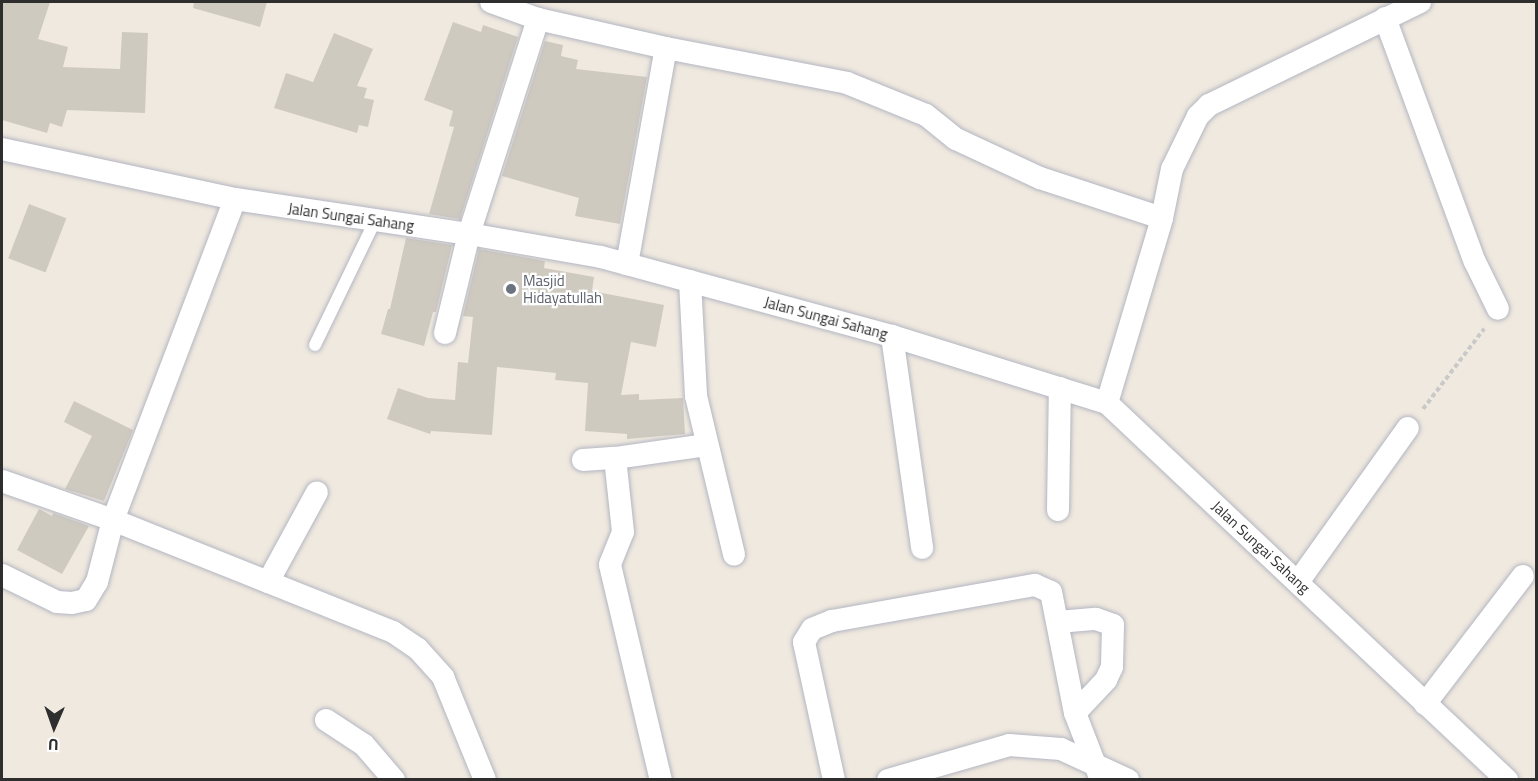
<!DOCTYPE html>
<style>
body{margin:0}
#map{position:relative;width:1538px;height:781px;overflow:hidden;background:#f0e9df;font-family:"Titillium Web",sans-serif}
div>[style]{position:absolute}
.building>*{inset:0;background:#cfcac0;transform-origin:0 0}
.path>*{height:4px;margin-top:-2px;transform-origin:0;background:repeating-linear-gradient(90deg,#c9c9c9 0 4.5px,transparent 0 7.5px)}
.roads{filter:drop-shadow(0 0 2px #b3b6c2) drop-shadow(0 0 2px #b3b6c2)}
.lane>*{height:12px;margin:-6px;padding:0 6px;transform-origin:6px;border-radius:6px;background:#fff}
.street>*{height:22px;margin:-11px;padding:0 11px;transform-origin:11px;border-radius:11px;background:#fff}
.dots>*{width:16px;height:16px;translate:-50% -50%;box-sizing:border-box;border:3px solid #fff;border-radius:50%}
span{translate:-50% -50%;white-space:nowrap;text-align:center;line-height:1.15;-webkit-text-stroke:4.5px #fff;paint-order:stroke}
.street-label{font-size:15px;color:#2e2e2e}
.worship-label{font-size:15px;color:#5b616d}
.left{translate:0 -50%;text-align:left}
.frame{position:absolute;inset:0;border:3px solid #2e2e2e;pointer-events:none}
.north{position:absolute;left:24px;top:697px;width:60px;height:60px;-webkit-text-stroke:4px #fff;paint-order:stroke;rotate:182deg;font-size:16px;font-weight:700;line-height:24px;text-align:center;color:#2e2e2e}
.north::after{content:'';display:block;margin:auto;width:21px;height:27px;background:#2e2e2e;clip-path:polygon(50% 0,100% 100%,50% 72%,0 100%)}
</style>
<div id="map">
<div class="building">
<div style="clip-path:polygon(2px 2px,50px 2px,38px 39px,68px 47px,63px 67px,120px 69px,122px 32px,148px 33px,145px 113px,67px 110px,62px 127px,50px 123px,47px 133px,2px 120px)"></div>
<div style="clip-path:polygon(194px 2px,267px 2px,260px 27px,193px 8px)"></div>
<div style="clip-path:polygon(453px 22px,481px 32px,483px 25px,518px 37px,460px 219px,429px 214px,454px 127px,449px 126px,453px 111px,424px 100px)"></div>
<div style="clip-path:polygon(334px 33px,373px 49px,357px 86px,367px 88px,364px 98px,374px 100px,368px 127px,359px 125px,357px 133px,274px 108px,286px 73px,313px 82px)"></div>
<div style="clip-path:polygon(545px 41px,563px 45px,561px 56px,578px 60px,576px 69px,647px 77px,620px 224px,575px 216px,579px 198px,502px 176px)"></div>
<div style="left:29px;top:204px;width:40px;height:58px;rotate:21deg"></div>
<div style="clip-path:polygon(406px 238px,452px 245px,436px 312px,433px 312px,424px 346px,381px 334px,388px 309px,390px 309px)"></div>
<div style="clip-path:polygon(479px 249px,545px 261px,544px 268px,594px 277px,592px 291px,664px 305px,656px 347px,631px 342px,621px 395px,639px 394px,639px 400px,683px 398px,685px 434px,627px 439px,627px 434px,585px 431px,588px 383px,555px 380px,556px 373px,497px 367px,492px 435px,431px 431px,430px 434px,387px 419px,398px 388px,428px 398px,455px 400px,458px 362px,468px 363px,473px 317px,463px 316px)"></div>
<div style="clip-path:polygon(74px 401px,133px 430px,104px 501px,65px 489px,92px 436px,64px 422px)"></div>
<div style="clip-path:polygon(39px 509px,52px 516px,53px 513px,89px 526px,62px 574px,17px 550px)"></div>
</div>
<div class="path">
<div style="left:1423px;top:409px;width:101px;rotate:-52.7deg"></div>
</div>
<div class="roads">
<div class="lane">
<div style="left:315px;top:345px;width:138px;rotate:-64.2deg"></div>
</div>
<div class="street">
<div style="left:491px;top:2px;width:50px;rotate:19.9deg"></div>
<div style="left:538px;top:19px;width:131px;rotate:12.8deg"></div>
<div style="left:666px;top:48px;width:184px;rotate:10.9deg"></div>
<div style="left:847px;top:83px;width:85px;rotate:22.1deg"></div>
<div style="left:926px;top:115px;width:38px;rotate:39deg"></div>
<div style="left:956px;top:139px;width:93px;rotate:24.9deg"></div>
<div style="left:1040px;top:178px;width:128px;rotate:18.2deg"></div>
<div style="left:1385px;top:18px;width:260px;rotate:69.8deg"></div>
<div style="left:1475px;top:262px;width:52px;rotate:63.9deg"></div>
<div style="left:2px;top:149px;width:238px;rotate:12.1deg"></div>
<div style="left:235px;top:199px;width:237px;rotate:8.5deg"></div>
<div style="left:469px;top:234px;width:134px;rotate:9.9deg"></div>
<div style="left:601px;top:257px;width:302px;rotate:15.2deg"></div>
<div style="left:892px;top:336px;width:225px;rotate:17.3deg"></div>
<div style="left:1107px;top:403px;width:550px;rotate:43.3deg"></div>
<div style="left:627px;top:264px;width:219px;rotate:-79.8deg"></div>
<div style="left:690px;top:281px;width:115px;rotate:87deg"></div>
<div style="left:696px;top:396px;width:163px;rotate:76.5deg"></div>
<div style="left:445px;top:333px;width:102px;rotate:-76.4deg"></div>
<div style="left:469px;top:234px;width:226px;rotate:-72.2deg"></div>
<div style="left:892px;top:336px;width:214px;rotate:81.9deg"></div>
<div style="left:1107px;top:403px;width:193px;rotate:-73.4deg"></div>
<div style="left:1162px;top:218px;width:50px;rotate:-78.5deg"></div>
<div style="left:1172px;top:169px;width:59px;rotate:-63.9deg"></div>
<div style="left:1198px;top:116px;width:16px;rotate:-45deg"></div>
<div style="left:1209px;top:105px;width:235px;rotate:-26deg"></div>
<div style="left:615px;top:458px;width:74px;rotate:83.8deg"></div>
<div style="left:623px;top:532px;width:35px;rotate:112deg"></div>
<div style="left:610px;top:565px;width:221px;rotate:76.7deg"></div>
<div style="left:583px;top:460px;width:32px;rotate:-4deg"></div>
<div style="left:615px;top:458px;width:92px;rotate:-8.1deg"></div>
<div style="left:2px;top:481px;width:118px;rotate:19.4deg"></div>
<div style="left:113px;top:520px;width:302px;rotate:21.8deg"></div>
<div style="left:393px;top:632px;width:30px;rotate:34deg"></div>
<div style="left:418px;top:649px;width:38px;rotate:48deg"></div>
<div style="left:443px;top:677px;width:111px;rotate:67.8deg"></div>
<div style="left:1058px;top:510px;width:122px;rotate:-89.1deg"></div>
<div style="left:2px;top:575px;width:61px;rotate:26.1deg"></div>
<div style="left:57px;top:602px;width:15px;rotate:4deg"></div>
<div style="left:72px;top:603px;width:14px;rotate:-12deg"></div>
<div style="left:86px;top:600px;width:21px;rotate:-59deg"></div>
<div style="left:97px;top:582px;width:64px;rotate:-75.5deg"></div>
<div style="left:113px;top:520px;width:343px;rotate:-69.2deg"></div>
<div style="left:268px;top:582px;width:102px;rotate:-61.4deg"></div>
<div style="left:1298px;top:582px;width:189px;rotate:-54.5deg"></div>
<div style="left:1058px;top:622px;width:38px;rotate:-5deg"></div>
<div style="left:1096px;top:619px;width:18px;rotate:19deg"></div>
<div style="left:1113px;top:625px;width:42px;rotate:91.4deg"></div>
<div style="left:1112px;top:667px;width:14px;rotate:115deg"></div>
<div style="left:1106px;top:680px;width:45px;rotate:133.2deg"></div>
<div style="left:1425px;top:704px;width:161px;rotate:-52.6deg"></div>
<div style="left:326px;top:720px;width:45px;rotate:33.3deg"></div>
<div style="left:364px;top:745px;width:46px;rotate:49.4deg"></div>
<div style="left:834px;top:780px;width:141px;rotate:-102.3deg"></div>
<div style="left:804px;top:642px;width:15px;rotate:-58deg"></div>
<div style="left:812px;top:629px;width:22px;rotate:-22deg"></div>
<div style="left:832px;top:621px;width:206px;rotate:-10.1deg"></div>
<div style="left:1035px;top:585px;width:17px;rotate:24deg"></div>
<div style="left:1051px;top:592px;width:123px;rotate:78.8deg"></div>
<div style="left:1075px;top:713px;width:72px;rotate:68.8deg"></div>
<div style="left:888px;top:780px;width:126px;rotate:-16.1deg"></div>
<div style="left:1009px;top:745px;width:52px;rotate:4.4deg"></div>
<div style="left:1061px;top:749px;width:74px;rotate:24.8deg"></div>
</div>
</div>
<div class="dots">
<div style="left:511px;top:289px;background:#6b7280"></div>
</div>
<div class="street-label">
<span style="left:351px;top:217px;rotate:8deg">Jalan Sungai Sahang</span>
<span style="left:826px;top:318px;rotate:15deg">Jalan Sungai Sahang</span>
<span style="left:1261px;top:547px;rotate:43deg">Jalan Sungai Sahang</span>
</div>
<div class="worship-label">
<span class="left" style="left:523px;top:289px">Masjid<br>Hidayatullah</span>
</div>
<div class="frame"></div>
<div class="north">U</div>
</div>
